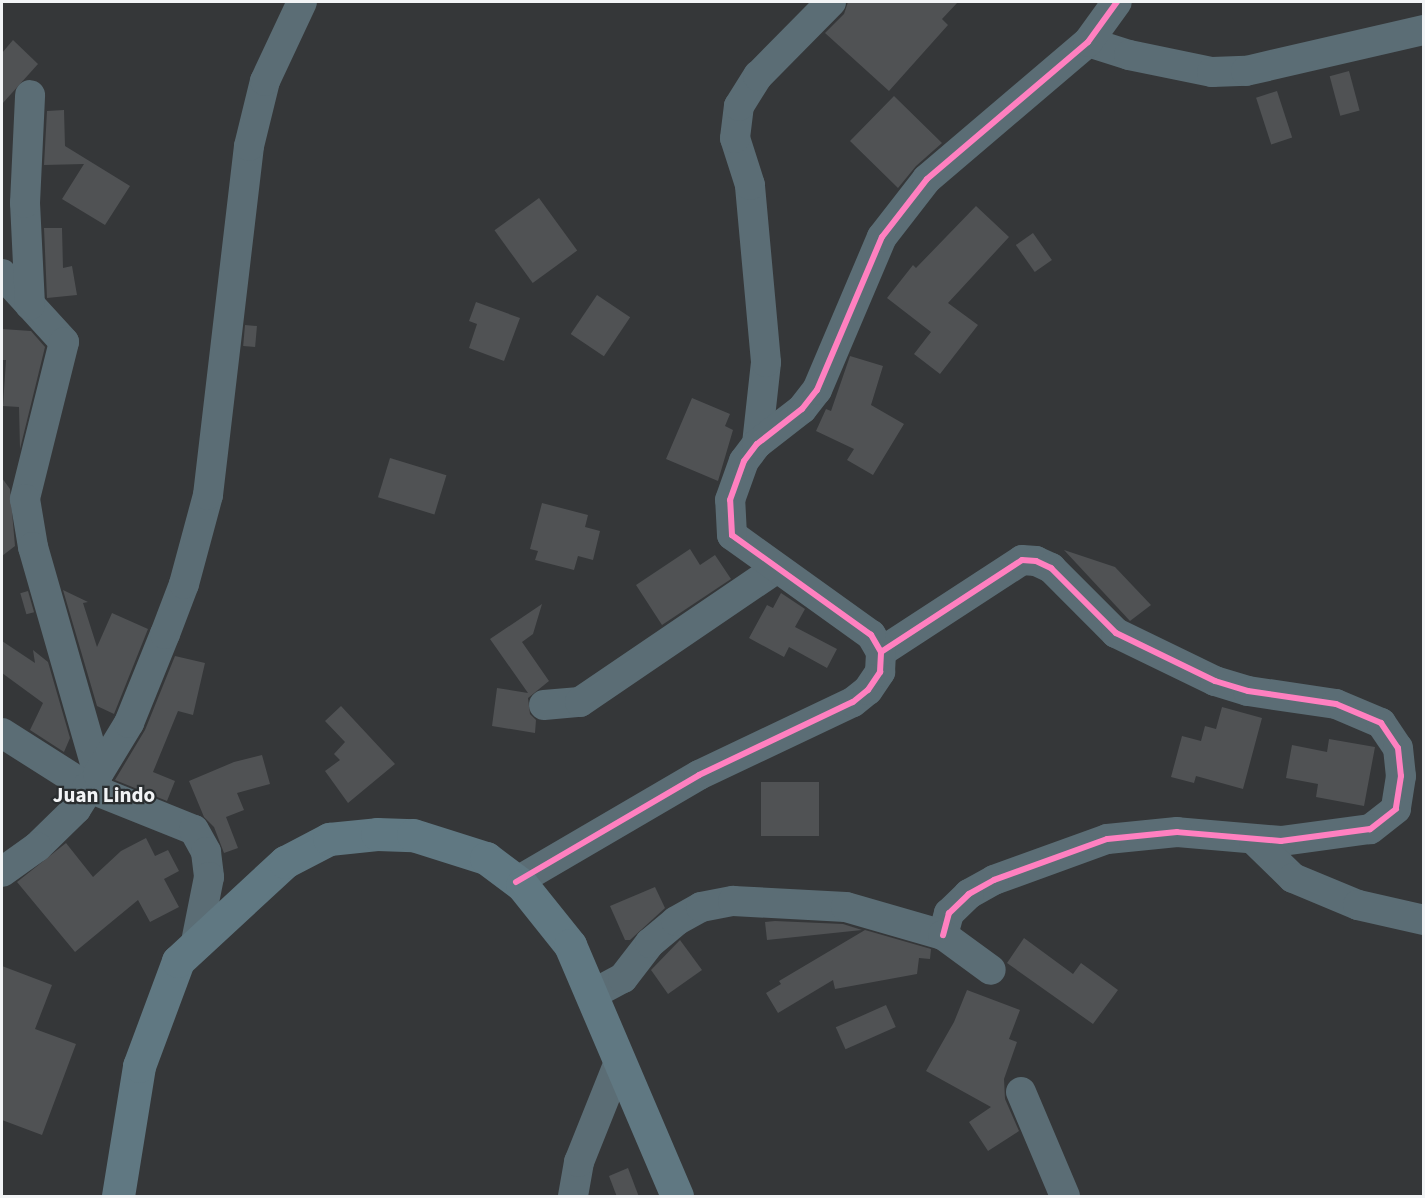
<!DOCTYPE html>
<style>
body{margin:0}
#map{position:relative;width:1425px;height:1198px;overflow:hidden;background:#353739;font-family:"Source Sans 3",sans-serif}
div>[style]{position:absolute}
.building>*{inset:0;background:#505254;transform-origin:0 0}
.minor>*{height:30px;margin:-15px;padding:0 15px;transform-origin:15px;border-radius:15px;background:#5b6d75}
.secondary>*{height:33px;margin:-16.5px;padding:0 16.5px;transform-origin:16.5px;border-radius:16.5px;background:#607882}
.cycleway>*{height:6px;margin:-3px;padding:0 3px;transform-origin:3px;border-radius:3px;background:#ff80c0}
span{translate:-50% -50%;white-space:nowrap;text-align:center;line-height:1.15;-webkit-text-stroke:4.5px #2a2e30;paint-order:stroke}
.quarter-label{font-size:21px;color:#f2f4f6;font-weight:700}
.frame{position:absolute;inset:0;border:3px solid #f2f4f6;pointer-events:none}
</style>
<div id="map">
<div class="building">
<div style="clip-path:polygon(848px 2px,958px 2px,942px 19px,948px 25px,889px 91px,825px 33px,844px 14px)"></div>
<div style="clip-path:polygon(13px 40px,38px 64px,2px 104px,2px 53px)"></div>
<div style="left:1349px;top:71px;width:41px;height:20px;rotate:75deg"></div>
<div style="left:1277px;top:91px;width:49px;height:22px;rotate:72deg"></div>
<div style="clip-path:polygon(894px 96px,942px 143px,916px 166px,898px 188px,850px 141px)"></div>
<div style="clip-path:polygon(64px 110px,65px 146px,130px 186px,105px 225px,62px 199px,84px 164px,44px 165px,47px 111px)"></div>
<div style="left:539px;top:198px;width:65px;height:55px;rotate:54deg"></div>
<div style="clip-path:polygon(976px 206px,1009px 237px,948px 303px,978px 325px,940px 374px,914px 354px,931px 332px,887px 298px,913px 265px,916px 268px)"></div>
<div style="clip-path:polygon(44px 228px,62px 228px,63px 268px,72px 266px,77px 295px,47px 298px)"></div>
<div style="left:1033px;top:233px;width:33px;height:21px;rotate:55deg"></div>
<div style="left:597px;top:295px;width:40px;height:47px;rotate:34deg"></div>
<div style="clip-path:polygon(476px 302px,520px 318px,504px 361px,469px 348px,477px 324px,469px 321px)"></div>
<div style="left:245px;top:325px;width:12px;height:21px;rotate:5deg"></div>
<div style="clip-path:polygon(2px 329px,31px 331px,45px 347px,20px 449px,19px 407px,3px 406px,6px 360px,2px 360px)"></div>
<div style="clip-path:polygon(850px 356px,883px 366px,871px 405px,904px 424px,873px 475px,847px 460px,854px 449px,816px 431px,826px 409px,831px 411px)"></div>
<div style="clip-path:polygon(692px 398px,730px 414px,725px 426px,733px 430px,718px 481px,666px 459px)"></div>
<div style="left:390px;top:458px;width:59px;height:41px;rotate:17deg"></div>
<div style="clip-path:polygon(2px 478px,10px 489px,15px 546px,2px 556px)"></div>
<div style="clip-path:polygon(542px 503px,588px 515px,585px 527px,600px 531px,593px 560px,578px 556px,574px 570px,535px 560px,538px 551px,530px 549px)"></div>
<div style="clip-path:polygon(690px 549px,700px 565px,715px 555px,731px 579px,662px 625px,636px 585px)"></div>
<div style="clip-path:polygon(1064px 550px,1115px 567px,1151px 605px,1130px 621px)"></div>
<div style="clip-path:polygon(63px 590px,88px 602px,83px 603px,97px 647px,112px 613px,148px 629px,114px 714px,97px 706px)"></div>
<div style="left:28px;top:591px;width:22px;height:8px;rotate:74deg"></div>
<div style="clip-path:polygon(781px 593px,805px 609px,795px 627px,837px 649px,827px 668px,789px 647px,784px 657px,749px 638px,767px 605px,773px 608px)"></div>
<div style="clip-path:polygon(542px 604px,533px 634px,522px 642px,549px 681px,528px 698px,530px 714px,536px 720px,535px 733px,492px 726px,497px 688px,528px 693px,490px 639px)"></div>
<div style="clip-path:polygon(2px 641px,35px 663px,33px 650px,48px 662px,70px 738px,64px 752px,30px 730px,43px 703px,2px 673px)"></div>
<div style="clip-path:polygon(175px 656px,205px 663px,193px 715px,178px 711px,153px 772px,175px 781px,167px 801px,115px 780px,145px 730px)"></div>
<div style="clip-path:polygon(341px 706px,395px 764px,348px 803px,325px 771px,340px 760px,334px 754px,345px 742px,325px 721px)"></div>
<div style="clip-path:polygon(1222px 707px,1262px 718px,1243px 789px,1196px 776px,1194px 783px,1171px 777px,1182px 736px,1201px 741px,1205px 726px,1216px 729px)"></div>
<div style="clip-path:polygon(1329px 739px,1375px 747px,1364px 806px,1316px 797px,1318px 784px,1286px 778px,1292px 745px,1327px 752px)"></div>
<div style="clip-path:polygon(262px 755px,270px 784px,237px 793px,244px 810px,226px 817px,238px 848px,224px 853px,214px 827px,204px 817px,189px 781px,234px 762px)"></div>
<div style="left:761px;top:782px;width:58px;height:54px"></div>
<div style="clip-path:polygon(146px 838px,155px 856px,168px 850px,179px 871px,164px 879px,179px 907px,150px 922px,138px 900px,75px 952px,17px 882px,66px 843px,93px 877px,121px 851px)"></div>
<div style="clip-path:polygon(655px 887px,665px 908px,630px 940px,625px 940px,610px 906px)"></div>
<div style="clip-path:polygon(775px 921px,843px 924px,862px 930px,767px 940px,765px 922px)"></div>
<div style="clip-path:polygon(865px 930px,931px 949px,930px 959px,919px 958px,917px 974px,835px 989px,833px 980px,778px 1013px,766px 993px,781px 984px,779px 981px)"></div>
<div style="clip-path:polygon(1024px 938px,1073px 974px,1081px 963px,1118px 990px,1093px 1024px,1007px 963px)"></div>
<div style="clip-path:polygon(680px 940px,702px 970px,668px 994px,651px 970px)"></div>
<div style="clip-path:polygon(2px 966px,52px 985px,35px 1029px,76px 1044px,42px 1135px,2px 1120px)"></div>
<div style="clip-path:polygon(967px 990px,1020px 1010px,1009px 1039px,1017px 1042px,1004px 1079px,1005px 1099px,1019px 1131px,988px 1151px,969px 1122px,991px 1107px,926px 1071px,954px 1022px)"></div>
<div style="left:886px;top:1005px;width:24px;height:55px;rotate:66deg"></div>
<div style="clip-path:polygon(628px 1168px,639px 1197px,617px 1197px,609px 1176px)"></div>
</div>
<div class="minor">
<div style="left:1088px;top:42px;width:43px;rotate:17.6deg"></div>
<div style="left:1129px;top:55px;width:85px;rotate:11.6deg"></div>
<div style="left:1212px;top:72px;width:34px;rotate:-2deg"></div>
<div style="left:1246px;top:71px;width:183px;rotate:-13deg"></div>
<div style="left:2px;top:274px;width:92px;rotate:47.6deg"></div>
<div style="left:64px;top:342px;width:162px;rotate:104deg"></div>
<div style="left:25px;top:499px;width:49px;rotate:80.5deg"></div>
<div style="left:33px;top:547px;width:236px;rotate:74deg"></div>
<div style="left:98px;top:774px;width:41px;rotate:122.2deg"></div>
<div style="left:76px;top:809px;width:54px;rotate:135.7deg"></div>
<div style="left:37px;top:847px;width:43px;rotate:144.5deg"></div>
<div style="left:30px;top:305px;width:102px;rotate:-92.8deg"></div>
<div style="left:25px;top:203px;width:108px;rotate:-87.3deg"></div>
<div style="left:757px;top:444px;width:82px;rotate:-83.7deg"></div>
<div style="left:766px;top:362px;width:178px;rotate:-95.2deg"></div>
<div style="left:750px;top:185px;width:49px;rotate:-107.7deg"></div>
<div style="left:735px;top:138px;width:32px;rotate:-83deg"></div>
<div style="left:739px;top:106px;width:36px;rotate:-58deg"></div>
<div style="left:758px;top:76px;width:104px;rotate:-45.4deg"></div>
<div style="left:881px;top:652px;width:168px;rotate:-33.1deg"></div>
<div style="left:1022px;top:560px;width:14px;rotate:4deg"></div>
<div style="left:1036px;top:561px;width:17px;rotate:25deg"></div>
<div style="left:1051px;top:568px;width:92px;rotate:45deg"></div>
<div style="left:1116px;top:633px;width:110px;rotate:25.9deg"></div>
<div style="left:1215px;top:681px;width:34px;rotate:17deg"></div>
<div style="left:1248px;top:691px;width:89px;rotate:8.4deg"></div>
<div style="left:1336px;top:704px;width:49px;rotate:22.9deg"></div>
<div style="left:1381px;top:723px;width:30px;rotate:56deg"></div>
<div style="left:1398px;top:748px;width:28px;rotate:84deg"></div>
<div style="left:1401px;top:776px;width:33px;rotate:99deg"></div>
<div style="left:1396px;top:809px;width:33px;rotate:142deg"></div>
<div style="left:1370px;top:829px;width:90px;rotate:172.3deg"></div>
<div style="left:1281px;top:841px;width:104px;rotate:-175.1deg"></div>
<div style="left:1177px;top:832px;width:70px;rotate:174.3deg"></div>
<div style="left:1107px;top:839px;width:120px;rotate:160.1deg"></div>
<div style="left:994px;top:880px;width:29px;rotate:151deg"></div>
<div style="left:969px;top:894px;width:28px;rotate:136deg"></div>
<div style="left:949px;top:913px;width:23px;rotate:105deg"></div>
<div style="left:544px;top:705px;width:36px;rotate:-5deg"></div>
<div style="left:580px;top:702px;width:237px;rotate:-34.2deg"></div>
<div style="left:2px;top:733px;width:101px;rotate:32.4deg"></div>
<div style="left:87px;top:787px;width:115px;rotate:21.9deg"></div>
<div style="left:194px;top:830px;width:25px;rotate:61deg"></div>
<div style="left:206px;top:852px;width:25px;rotate:83deg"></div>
<div style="left:209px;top:877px;width:66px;rotate:101.3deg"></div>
<div style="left:98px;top:774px;width:60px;rotate:-58.7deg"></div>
<div style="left:129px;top:723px;width:96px;rotate:-68deg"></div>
<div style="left:165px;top:634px;width:53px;rotate:-69.2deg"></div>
<div style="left:184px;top:584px;width:92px;rotate:-74.9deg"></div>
<div style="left:208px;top:495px;width:351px;rotate:-83.3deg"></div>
<div style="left:249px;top:146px;width:67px;rotate:-76.2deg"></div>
<div style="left:265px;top:81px;width:87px;rotate:-64.9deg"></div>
<div style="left:1254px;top:840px;width:54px;rotate:44.3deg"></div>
<div style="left:1293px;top:878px;width:70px;rotate:22.6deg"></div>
<div style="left:1358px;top:905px;width:68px;rotate:12.8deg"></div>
<div style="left:516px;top:882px;width:212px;rotate:-30.3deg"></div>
<div style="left:699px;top:775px;width:170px;rotate:-25.4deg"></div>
<div style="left:853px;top:702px;width:19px;rotate:-39deg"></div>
<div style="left:868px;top:690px;width:22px;rotate:-56deg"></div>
<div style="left:880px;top:672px;width:20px;rotate:-87deg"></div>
<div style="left:881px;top:652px;width:20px;rotate:-120deg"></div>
<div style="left:871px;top:635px;width:171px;rotate:-144.3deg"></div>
<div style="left:732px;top:535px;width:35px;rotate:-93deg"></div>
<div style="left:730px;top:500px;width:41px;rotate:-70.3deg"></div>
<div style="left:744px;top:461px;width:21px;rotate:-53deg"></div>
<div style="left:757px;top:444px;width:57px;rotate:-37.9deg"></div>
<div style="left:802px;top:409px;width:24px;rotate:-52deg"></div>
<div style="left:817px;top:390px;width:166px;rotate:-67deg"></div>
<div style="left:882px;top:237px;width:73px;rotate:-52.2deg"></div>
<div style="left:927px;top:179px;width:211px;rotate:-40.4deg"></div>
<div style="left:1088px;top:42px;width:49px;rotate:-54.1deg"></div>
<div style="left:591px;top:995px;width:36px;rotate:-28deg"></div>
<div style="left:623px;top:978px;width:44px;rotate:-52.4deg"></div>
<div style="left:650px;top:943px;width:34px;rotate:-40deg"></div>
<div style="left:676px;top:921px;width:29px;rotate:-29deg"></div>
<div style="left:701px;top:907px;width:33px;rotate:-11deg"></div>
<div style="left:733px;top:901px;width:113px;rotate:3deg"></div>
<div style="left:846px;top:907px;width:101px;rotate:16.1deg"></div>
<div style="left:943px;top:935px;width:59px;rotate:36.1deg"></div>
<div style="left:1021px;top:1092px;width:113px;rotate:67.1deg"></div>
<div style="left:573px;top:1196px;width:35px;rotate:-80deg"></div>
<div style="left:579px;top:1162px;width:108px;rotate:-68.2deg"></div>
</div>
<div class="secondary">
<div style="left:118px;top:1196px;width:132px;rotate:-80.8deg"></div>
<div style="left:139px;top:1066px;width:112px;rotate:-69.6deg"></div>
<div style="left:178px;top:961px;width:146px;rotate:-42.8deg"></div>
<div style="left:285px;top:862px;width:50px;rotate:-27.6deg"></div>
<div style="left:329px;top:839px;width:48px;rotate:-5.9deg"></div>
<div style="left:377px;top:834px;width:36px;rotate:2deg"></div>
<div style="left:413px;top:835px;width:77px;rotate:17.5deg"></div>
<div style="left:486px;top:858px;width:45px;rotate:36.9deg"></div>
<div style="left:522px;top:885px;width:77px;rotate:51.3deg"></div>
<div style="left:570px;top:945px;width:273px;rotate:66.9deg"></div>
</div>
<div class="cycleway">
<div style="left:881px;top:652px;width:168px;rotate:-33.1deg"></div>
<div style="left:1022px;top:560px;width:14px;rotate:4deg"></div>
<div style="left:1036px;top:561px;width:17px;rotate:25deg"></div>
<div style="left:1051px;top:568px;width:92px;rotate:45deg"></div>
<div style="left:1116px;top:633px;width:110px;rotate:25.9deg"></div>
<div style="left:1215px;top:681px;width:34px;rotate:17deg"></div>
<div style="left:1248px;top:691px;width:89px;rotate:8.4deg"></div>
<div style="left:1336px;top:704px;width:49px;rotate:22.9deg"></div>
<div style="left:1381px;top:723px;width:30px;rotate:56deg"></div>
<div style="left:1398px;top:748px;width:28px;rotate:84deg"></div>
<div style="left:1401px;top:776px;width:33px;rotate:99deg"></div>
<div style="left:1396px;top:809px;width:33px;rotate:142deg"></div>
<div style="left:1370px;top:829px;width:90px;rotate:172.3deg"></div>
<div style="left:1281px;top:841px;width:104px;rotate:-175.1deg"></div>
<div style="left:1177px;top:832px;width:70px;rotate:174.3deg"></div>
<div style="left:1107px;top:839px;width:120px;rotate:160.1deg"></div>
<div style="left:994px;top:880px;width:29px;rotate:151deg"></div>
<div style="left:969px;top:894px;width:28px;rotate:136deg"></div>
<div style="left:949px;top:913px;width:23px;rotate:105deg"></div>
<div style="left:516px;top:882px;width:212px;rotate:-30.3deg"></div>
<div style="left:699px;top:775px;width:170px;rotate:-25.4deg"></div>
<div style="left:853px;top:702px;width:19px;rotate:-39deg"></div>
<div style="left:868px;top:690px;width:22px;rotate:-56deg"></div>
<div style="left:880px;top:672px;width:20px;rotate:-87deg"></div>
<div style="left:881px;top:652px;width:20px;rotate:-120deg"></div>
<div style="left:871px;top:635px;width:171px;rotate:-144.3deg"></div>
<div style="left:732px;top:535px;width:35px;rotate:-93deg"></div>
<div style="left:730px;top:500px;width:41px;rotate:-70.3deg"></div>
<div style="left:744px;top:461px;width:21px;rotate:-53deg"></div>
<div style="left:757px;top:444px;width:57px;rotate:-37.9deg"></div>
<div style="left:802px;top:409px;width:24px;rotate:-52deg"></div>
<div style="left:817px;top:390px;width:166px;rotate:-67deg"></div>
<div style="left:882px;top:237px;width:73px;rotate:-52.2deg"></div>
<div style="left:927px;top:179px;width:211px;rotate:-40.4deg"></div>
<div style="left:1088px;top:42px;width:49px;rotate:-54.1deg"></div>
</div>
<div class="quarter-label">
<span style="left:104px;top:795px">Juan Lindo</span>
</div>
<div class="frame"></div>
</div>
